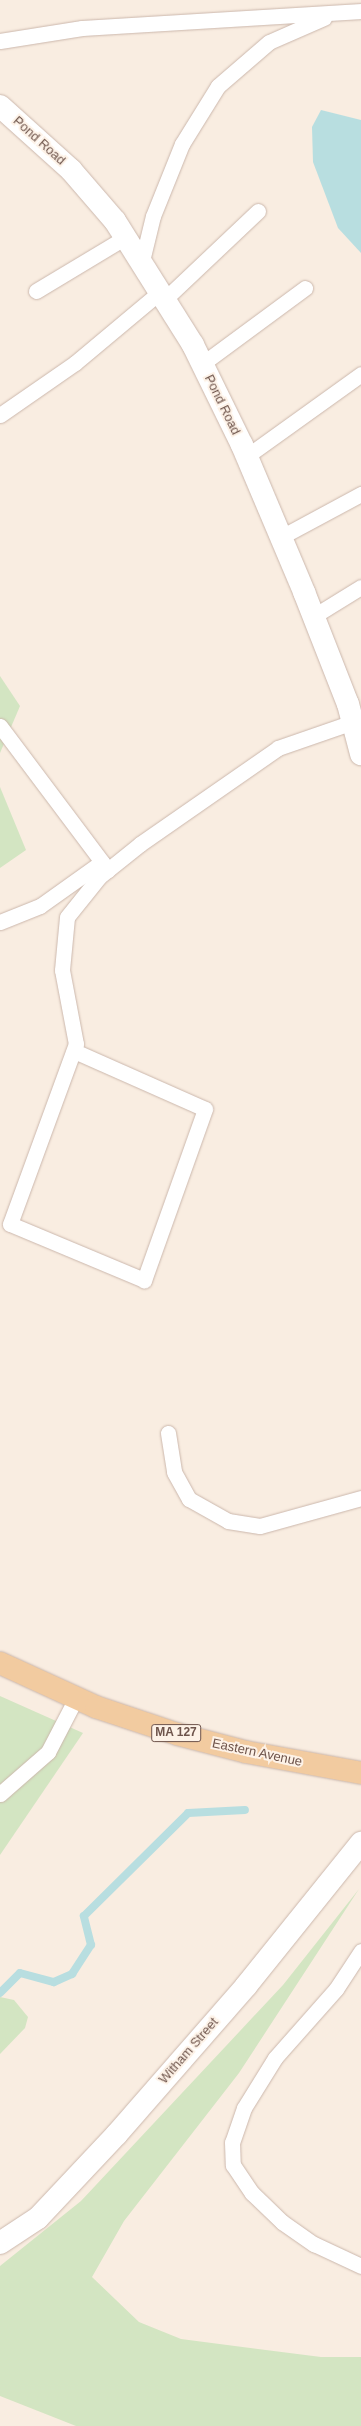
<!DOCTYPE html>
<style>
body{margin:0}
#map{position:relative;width:361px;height:2426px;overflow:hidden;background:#f9ede1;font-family:Arial,sans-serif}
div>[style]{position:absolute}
.green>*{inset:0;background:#d3e5c2}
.water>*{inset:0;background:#b8dee0}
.stream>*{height:8px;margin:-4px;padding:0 4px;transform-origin:4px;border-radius:4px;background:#b8dee0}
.roads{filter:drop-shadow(0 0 1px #cbb7ac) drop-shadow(0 0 1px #cbb7ac)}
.service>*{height:15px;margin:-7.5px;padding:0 7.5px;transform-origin:7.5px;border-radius:7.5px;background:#fff}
.minor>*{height:22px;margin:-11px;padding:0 11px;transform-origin:11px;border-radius:11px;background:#fff}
.primary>*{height:22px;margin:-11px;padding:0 11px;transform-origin:11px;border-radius:11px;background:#f2cba0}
span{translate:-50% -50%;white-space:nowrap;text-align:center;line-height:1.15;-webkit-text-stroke:4px #fdf2e7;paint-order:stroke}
.shield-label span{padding:1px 3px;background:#fdf2e7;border:1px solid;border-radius:3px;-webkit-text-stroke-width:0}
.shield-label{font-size:12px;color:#6e544b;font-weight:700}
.street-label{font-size:13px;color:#6e544b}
</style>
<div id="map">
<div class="green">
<div style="clip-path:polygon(0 676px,20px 706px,0 753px)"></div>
<div style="clip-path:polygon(0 787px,26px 850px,0 868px)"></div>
<div style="clip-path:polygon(0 1696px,83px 1733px,0 1855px)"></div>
<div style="clip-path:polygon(359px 1889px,239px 2073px,124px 2221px,92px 2277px,139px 2322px,181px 2339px,321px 2357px,361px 2357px,361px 2426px,76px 2426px,0 2396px,0 2266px,81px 2201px,283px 1985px)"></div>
<div style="clip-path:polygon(0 1997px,14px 2000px,28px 2017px,25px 2028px,0 2054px)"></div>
</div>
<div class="water">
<div style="clip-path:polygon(321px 110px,361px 120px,361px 253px,338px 228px,313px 162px,312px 127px)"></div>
</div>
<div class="stream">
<div style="left:0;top:1993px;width:28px;rotate:-45deg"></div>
<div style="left:20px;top:1973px;width:35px;rotate:15deg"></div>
<div style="left:54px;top:1982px;width:20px;rotate:-24deg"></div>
<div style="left:72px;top:1974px;width:35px;rotate:-57deg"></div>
<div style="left:91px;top:1945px;width:30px;rotate:-104deg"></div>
<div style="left:84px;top:1916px;width:146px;rotate:-44.7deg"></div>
<div style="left:188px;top:1813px;width:57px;rotate:-3deg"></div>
</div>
<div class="roads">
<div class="service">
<div style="left:0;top:41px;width:83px;rotate:-9deg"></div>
<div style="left:82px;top:28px;width:280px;rotate:-3.5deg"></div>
<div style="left:142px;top:261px;width:46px;rotate:-76.3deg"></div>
<div style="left:153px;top:216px;width:78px;rotate:-68.1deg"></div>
<div style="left:182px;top:144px;width:68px;rotate:-58.2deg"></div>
<div style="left:218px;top:86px;width:67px;rotate:-40.8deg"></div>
<div style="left:269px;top:42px;width:60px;rotate:-23.6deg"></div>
<div style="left:36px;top:291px;width:105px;rotate:-31deg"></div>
<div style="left:165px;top:299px;width:128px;rotate:-43.4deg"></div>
<div style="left:202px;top:364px;width:128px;rotate:-36.4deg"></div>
<div style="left:0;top:415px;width:91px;rotate:-34.7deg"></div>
<div style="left:75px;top:363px;width:111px;rotate:-39.9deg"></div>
<div style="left:247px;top:456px;width:140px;rotate:-35.7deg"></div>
<div style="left:281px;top:537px;width:91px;rotate:-28.3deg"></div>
<div style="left:314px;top:616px;width:55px;rotate:-31.7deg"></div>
<div style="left:0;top:726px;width:180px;rotate:53.1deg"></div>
<div style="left:0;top:922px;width:43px;rotate:-21.8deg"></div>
<div style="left:40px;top:906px;width:76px;rotate:-35.4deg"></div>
<div style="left:74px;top:1051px;width:143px;rotate:23.9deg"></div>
<div style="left:205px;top:1109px;width:182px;rotate:109.6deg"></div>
<div style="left:144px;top:1280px;width:145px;rotate:-157.3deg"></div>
<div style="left:10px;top:1224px;width:192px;rotate:-69.9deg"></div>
<div style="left:76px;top:1044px;width:75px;rotate:-100.7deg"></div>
<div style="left:62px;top:970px;width:53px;rotate:-84.6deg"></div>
<div style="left:67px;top:917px;width:51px;rotate:-51.3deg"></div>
<div style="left:99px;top:877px;width:53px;rotate:-38.8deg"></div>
<div style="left:140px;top:844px;width:168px;rotate:-34.8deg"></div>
<div style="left:278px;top:748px;width:79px;rotate:-19.1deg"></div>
<div style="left:168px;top:1433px;width:39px;rotate:81deg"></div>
<div style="left:174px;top:1472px;width:31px;rotate:61deg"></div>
<div style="left:189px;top:1499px;width:45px;rotate:29.4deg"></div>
<div style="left:228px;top:1521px;width:32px;rotate:9deg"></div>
<div style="left:260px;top:1526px;width:105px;rotate:-15.5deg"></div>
<div style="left:0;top:1794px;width:64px;rotate:-41.2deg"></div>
<div style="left:48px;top:1752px;width:61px;rotate:-62.6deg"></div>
<div style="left:361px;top:1951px;width:45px;rotate:123.3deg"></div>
<div style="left:336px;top:1989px;width:92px;rotate:131.5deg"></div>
<div style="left:275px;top:2058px;width:59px;rotate:121.8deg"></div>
<div style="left:244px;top:2108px;width:36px;rotate:109deg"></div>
<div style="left:232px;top:2142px;width:23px;rotate:88deg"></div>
<div style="left:233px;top:2165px;width:34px;rotate:56deg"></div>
<div style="left:252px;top:2193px;width:42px;rotate:44deg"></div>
<div style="left:282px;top:2222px;width:39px;rotate:35deg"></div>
<div style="left:314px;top:2244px;width:52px;rotate:25.1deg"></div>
</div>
<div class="minor">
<div style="left:0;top:106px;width:96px;rotate:42deg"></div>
<div style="left:71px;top:170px;width:67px;rotate:49.2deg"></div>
<div style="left:115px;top:221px;width:146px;rotate:57.8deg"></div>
<div style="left:193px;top:345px;width:111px;rotate:63.9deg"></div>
<div style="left:242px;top:445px;width:160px;rotate:67.1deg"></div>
<div style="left:304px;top:592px;width:120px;rotate:68.6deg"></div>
<div style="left:348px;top:704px;width:52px;rotate:75.4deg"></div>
<div style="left:0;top:2243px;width:45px;rotate:-33.3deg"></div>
<div style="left:38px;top:2218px;width:115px;rotate:-46.8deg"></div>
<div style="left:117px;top:2134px;width:196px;rotate:-48.9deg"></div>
<div style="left:246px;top:1986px;width:184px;rotate:-51.2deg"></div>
</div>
<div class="primary">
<div style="left:0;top:1663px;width:106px;rotate:24.6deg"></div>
<div style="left:96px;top:1707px;width:85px;rotate:18.4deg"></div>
<div style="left:177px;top:1734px;width:71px;rotate:14.6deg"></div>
<div style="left:246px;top:1752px;width:117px;rotate:10.3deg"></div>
</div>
</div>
<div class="shield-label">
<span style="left:176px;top:1733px">MA 127</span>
</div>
<div class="street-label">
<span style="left:39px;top:141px;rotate:42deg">Pond Road</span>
<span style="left:222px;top:405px;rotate:64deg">Pond Road</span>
<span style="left:257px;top:1753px;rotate:12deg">Eastern Avenue</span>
<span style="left:189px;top:2051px;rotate:-49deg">Witham Street</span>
</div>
</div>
